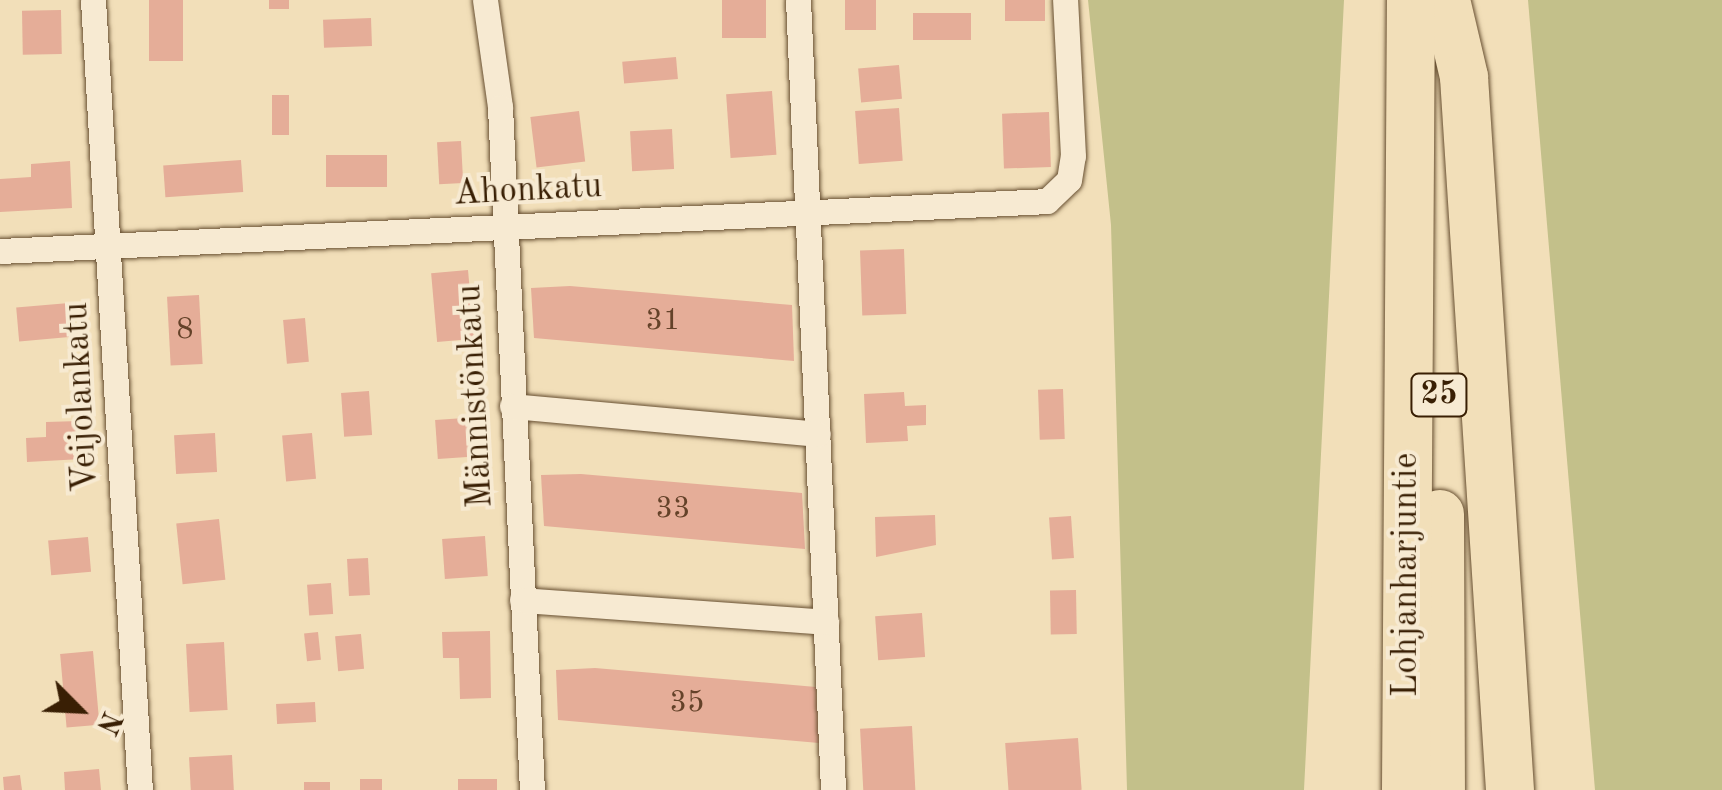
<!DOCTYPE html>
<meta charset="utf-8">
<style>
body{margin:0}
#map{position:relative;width:1722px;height:790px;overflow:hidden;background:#f2dfb9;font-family:"Old Standard TT",serif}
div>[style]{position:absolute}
.green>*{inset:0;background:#c3c08a}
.building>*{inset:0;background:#e5ad98;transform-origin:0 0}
.roads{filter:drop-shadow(0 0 2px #674f31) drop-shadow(0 0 2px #674f31)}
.street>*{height:25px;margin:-12.5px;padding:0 12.5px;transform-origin:12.5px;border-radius:12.5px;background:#f7ead2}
.highway>*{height:48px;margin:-24px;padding:0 24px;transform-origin:24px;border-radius:24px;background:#f2dfb9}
span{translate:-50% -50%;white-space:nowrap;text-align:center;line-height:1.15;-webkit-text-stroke:8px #f7ead2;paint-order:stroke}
.number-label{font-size:30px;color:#644229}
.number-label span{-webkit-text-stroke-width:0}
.shield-label span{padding:2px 8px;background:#f7ead2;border:2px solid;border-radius:8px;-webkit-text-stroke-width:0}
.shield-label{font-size:32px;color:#391f04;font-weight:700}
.street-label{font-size:35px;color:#391f04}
.north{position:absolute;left:30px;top:660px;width:100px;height:100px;-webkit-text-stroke:8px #f7ead2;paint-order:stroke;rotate:114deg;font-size:28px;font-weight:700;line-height:40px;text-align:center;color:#391f04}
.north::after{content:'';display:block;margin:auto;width:35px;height:45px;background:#391f04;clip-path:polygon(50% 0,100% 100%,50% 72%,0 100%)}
</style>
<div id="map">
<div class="green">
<div style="clip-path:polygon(1088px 0,1344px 0,1304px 790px,1127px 790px,1111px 225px)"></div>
<div style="clip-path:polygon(1528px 0,1722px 0,1722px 790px,1595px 790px)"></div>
</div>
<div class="building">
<div style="left:149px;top:0;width:34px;height:61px"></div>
<div style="left:269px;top:0;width:20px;height:9px"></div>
<div style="left:722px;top:0;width:44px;height:38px"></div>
<div style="left:845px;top:0;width:31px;height:30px"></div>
<div style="left:1005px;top:0;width:40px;height:21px"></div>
<div style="left:61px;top:10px;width:44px;height:39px;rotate:89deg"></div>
<div style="left:971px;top:13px;width:27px;height:58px;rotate:90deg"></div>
<div style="left:371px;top:18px;width:28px;height:48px;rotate:88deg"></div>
<div style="left:676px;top:57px;width:22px;height:54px;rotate:85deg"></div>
<div style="left:899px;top:65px;width:34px;height:41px;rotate:85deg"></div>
<div style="left:772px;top:91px;width:64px;height:46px;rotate:86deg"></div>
<div style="left:272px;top:95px;width:17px;height:40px"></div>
<div style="left:899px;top:108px;width:53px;height:44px;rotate:86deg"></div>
<div style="left:579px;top:111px;width:51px;height:49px;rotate:83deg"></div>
<div style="left:1049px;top:112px;width:55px;height:47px;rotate:88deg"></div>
<div style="left:672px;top:129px;width:40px;height:42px;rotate:87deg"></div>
<div style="left:461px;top:141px;width:42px;height:24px;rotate:87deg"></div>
<div style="left:326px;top:155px;width:61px;height:32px"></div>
<div style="left:241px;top:160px;width:32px;height:78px;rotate:86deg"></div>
<div style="clip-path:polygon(70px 161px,72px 208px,0 212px,0 179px,31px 177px,31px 164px)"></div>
<div style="left:904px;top:249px;width:65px;height:44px;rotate:88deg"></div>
<div style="left:468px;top:270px;width:69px;height:37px;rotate:85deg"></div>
<div style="clip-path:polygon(570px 286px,792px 305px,794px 361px,534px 338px,531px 288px)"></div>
<div style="left:199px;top:295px;width:69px;height:32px;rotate:87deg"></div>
<div style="left:69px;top:303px;width:34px;height:53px;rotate:85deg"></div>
<div style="left:305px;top:318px;width:44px;height:22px;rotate:85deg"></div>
<div style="left:1063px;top:389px;width:50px;height:25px;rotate:88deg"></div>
<div style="left:369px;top:391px;width:44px;height:28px;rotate:86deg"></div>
<div style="clip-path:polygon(904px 392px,905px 406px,926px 405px,926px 425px,907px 426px,908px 441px,866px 443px,864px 394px)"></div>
<div style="left:479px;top:417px;width:39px;height:44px;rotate:86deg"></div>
<div style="clip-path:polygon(80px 421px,82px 459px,27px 462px,26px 438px,46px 437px,46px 422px)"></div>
<div style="left:215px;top:433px;width:39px;height:41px;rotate:87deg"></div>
<div style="left:312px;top:433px;width:46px;height:30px;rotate:85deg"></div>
<div style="clip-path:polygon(581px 474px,802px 493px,805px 549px,544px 526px,541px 475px)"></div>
<div style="clip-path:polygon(935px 515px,936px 545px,876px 557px,875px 517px)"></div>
<div style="left:1071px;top:516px;width:42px;height:22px;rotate:86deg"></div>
<div style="left:219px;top:519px;width:61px;height:43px;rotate:84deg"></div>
<div style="left:485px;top:536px;width:40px;height:43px;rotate:86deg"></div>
<div style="left:88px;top:537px;width:35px;height:40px;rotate:85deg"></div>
<div style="left:368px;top:558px;width:37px;height:21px;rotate:87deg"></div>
<div style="left:331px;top:583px;width:31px;height:24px;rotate:86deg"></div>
<div style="left:1076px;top:590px;width:44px;height:26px;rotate:89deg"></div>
<div style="left:922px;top:613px;width:44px;height:47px;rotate:86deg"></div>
<div style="clip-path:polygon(490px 631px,491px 698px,460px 699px,459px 658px,443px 658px,442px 632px)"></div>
<div style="left:318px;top:632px;width:28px;height:14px;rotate:84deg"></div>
<div style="left:361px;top:634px;width:35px;height:26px;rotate:85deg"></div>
<div style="left:224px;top:642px;width:68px;height:38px;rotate:87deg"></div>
<div style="left:93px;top:651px;width:74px;height:33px;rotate:85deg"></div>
<div style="clip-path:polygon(595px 668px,816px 687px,819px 743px,558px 720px,556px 670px)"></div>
<div style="left:315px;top:702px;width:20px;height:39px;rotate:87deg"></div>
<div style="left:912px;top:726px;width:64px;height:52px;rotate:87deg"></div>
<div style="left:1078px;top:738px;width:52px;height:73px;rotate:86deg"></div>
<div style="left:232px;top:755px;width:35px;height:43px;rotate:87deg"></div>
<div style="clip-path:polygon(99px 769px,101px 790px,65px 790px,64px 772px)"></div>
<div style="clip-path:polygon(20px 775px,22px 790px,4px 790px,3px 777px)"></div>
<div style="left:360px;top:779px;width:22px;height:11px"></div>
<div style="left:497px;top:779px;width:11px;height:39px;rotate:90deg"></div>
<div style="left:304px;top:782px;width:26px;height:8px"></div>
</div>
<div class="roads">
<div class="street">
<div style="left:93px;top:0;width:791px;rotate:86.6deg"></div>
<div style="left:485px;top:0;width:108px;rotate:82deg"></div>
<div style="left:500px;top:107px;width:684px;rotate:87.32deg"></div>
<div style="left:798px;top:0;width:791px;rotate:87.46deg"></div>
<div style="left:0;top:251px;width:1048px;rotate:-2.73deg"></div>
<div style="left:1047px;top:201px;width:30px;rotate:-44deg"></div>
<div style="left:1069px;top:180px;width:24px;rotate:-81deg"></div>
<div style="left:1073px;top:156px;width:156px;rotate:-92.9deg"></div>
<div style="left:512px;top:406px;width:307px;rotate:5.2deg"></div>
<div style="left:522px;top:600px;width:305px;rotate:4.1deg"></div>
</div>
<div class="highway">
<div style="left:1446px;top:0;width:79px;rotate:76.8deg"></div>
<div style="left:1464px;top:77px;width:714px;rotate:86.31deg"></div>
<div style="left:1440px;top:514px;width:276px;rotate:89.8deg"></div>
<div style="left:1406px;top:790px;width:790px;rotate:-89.64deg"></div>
</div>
</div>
<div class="number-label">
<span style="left:663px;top:321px">31</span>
<span style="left:185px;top:330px">8</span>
<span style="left:673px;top:509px">33</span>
<span style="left:687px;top:703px">35</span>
</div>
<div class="shield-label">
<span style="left:1439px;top:395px">25</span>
</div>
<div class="street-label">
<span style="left:528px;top:191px;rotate:-3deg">Ahonkatu</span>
<span style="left:476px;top:396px;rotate:-93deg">Männistönkatu</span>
<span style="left:82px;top:397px;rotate:-93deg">Veijolankatu</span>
<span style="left:1407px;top:575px;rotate:-90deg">Lohjanharjuntie</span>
</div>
<div class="north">N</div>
</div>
